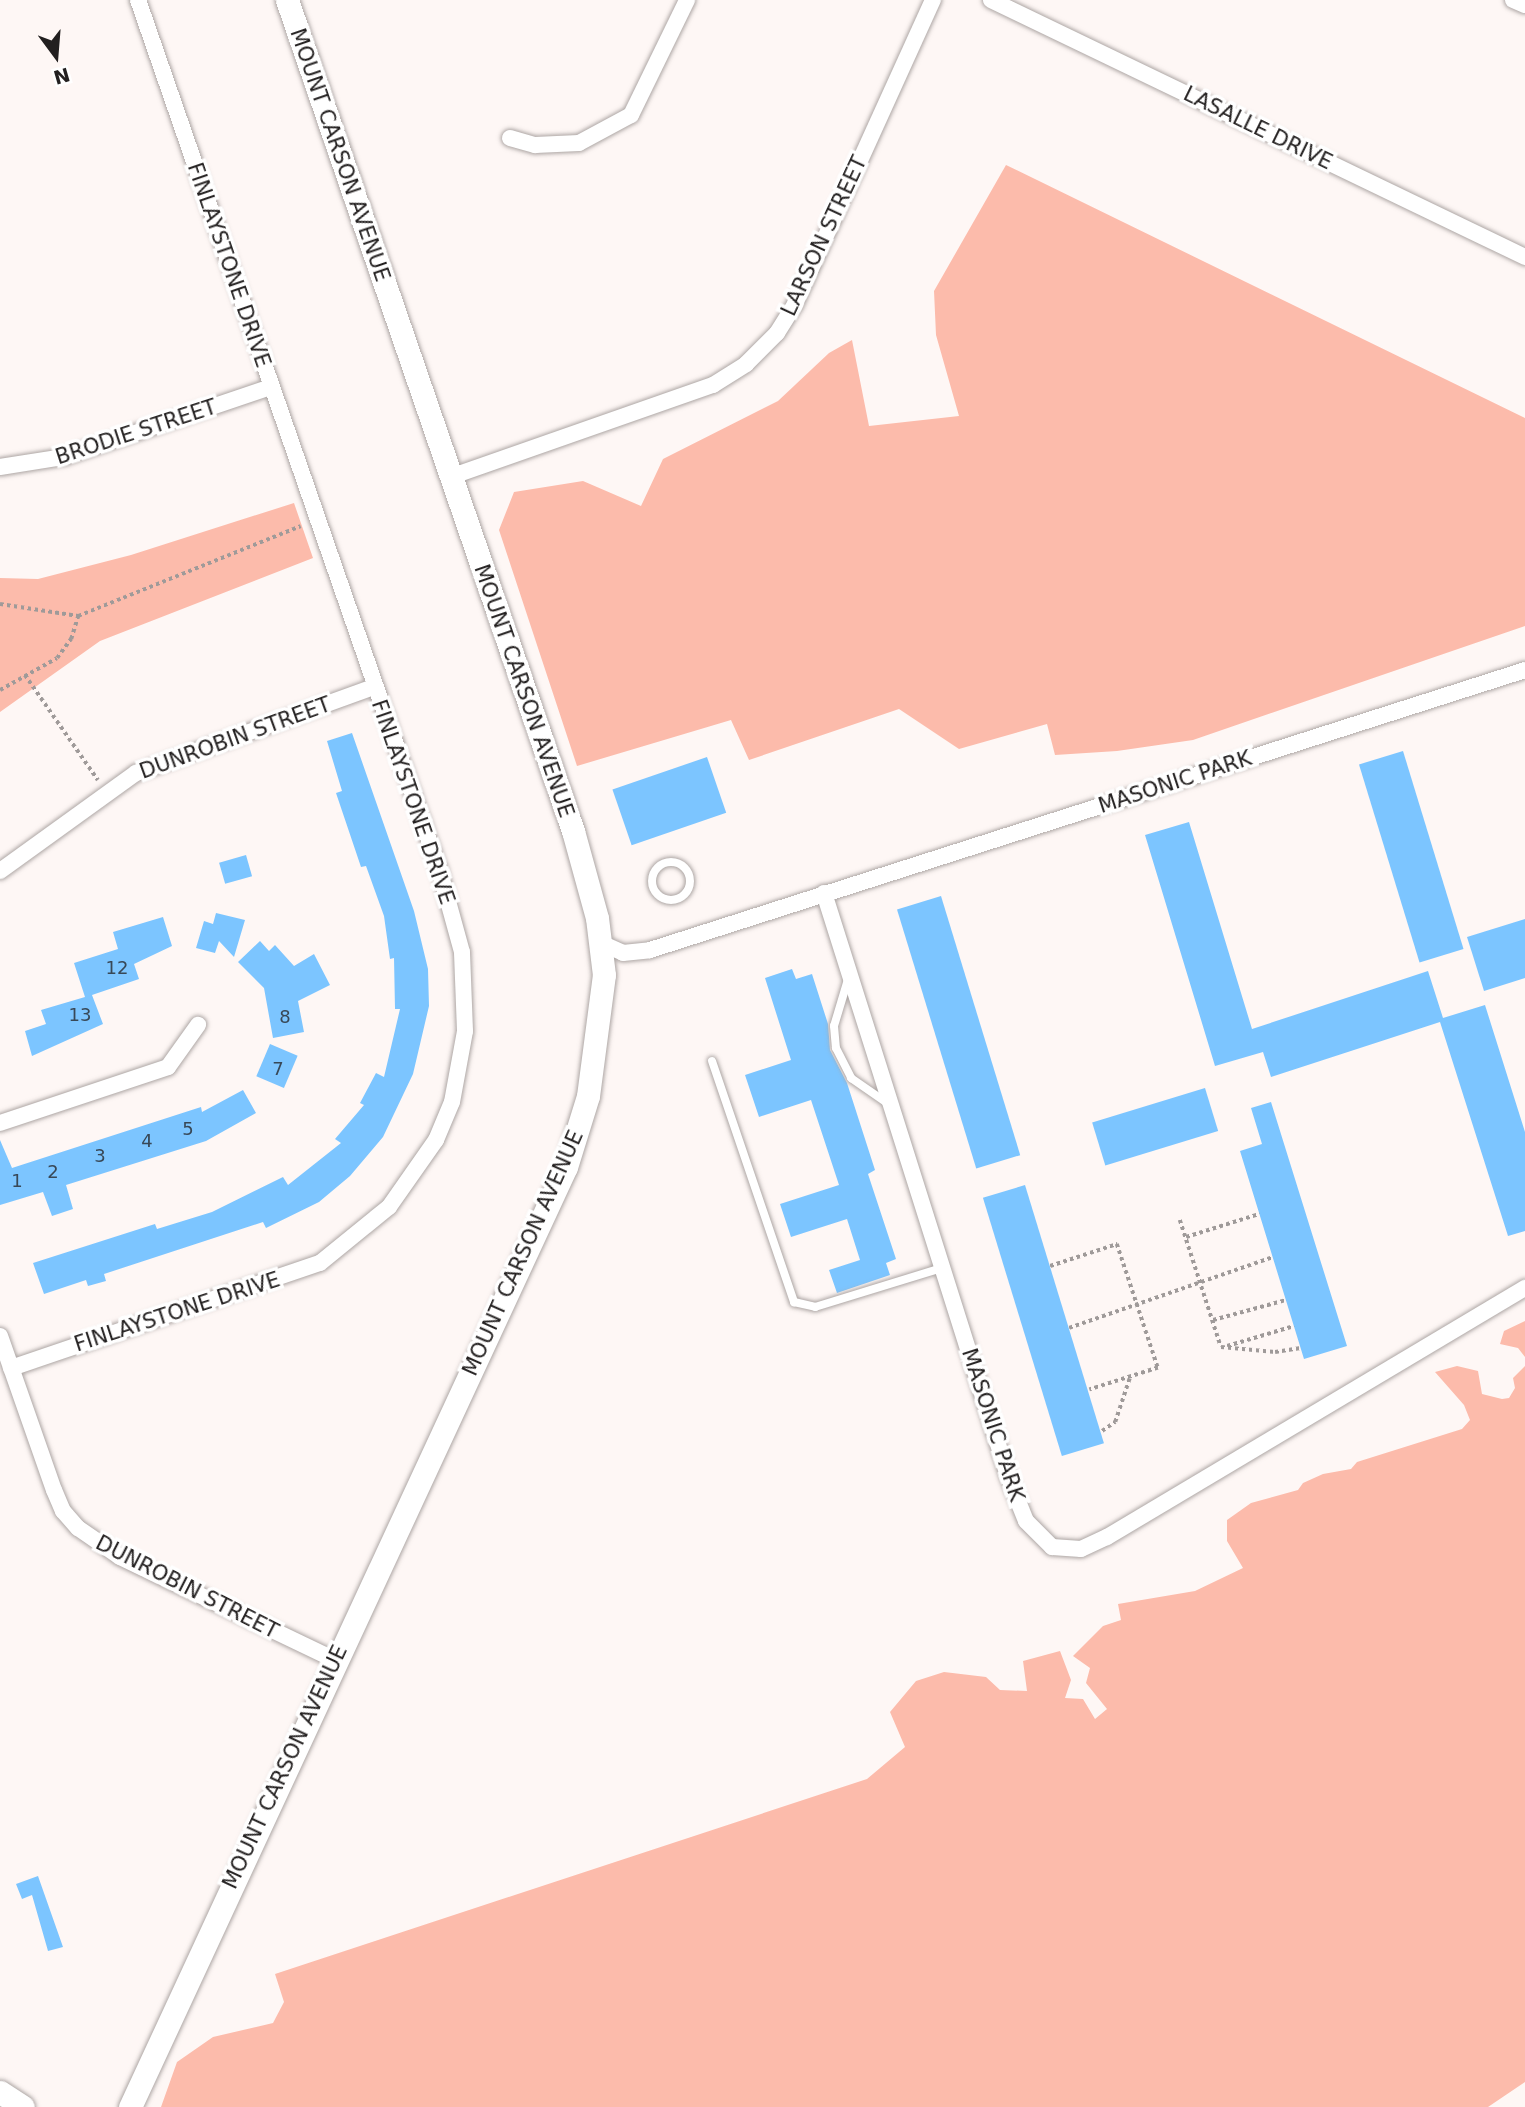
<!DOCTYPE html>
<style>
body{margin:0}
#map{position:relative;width:1525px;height:2107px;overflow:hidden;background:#fef7f5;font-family:"DejaVu Sans",sans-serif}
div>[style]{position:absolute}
.green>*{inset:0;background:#fcbbab}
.building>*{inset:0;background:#7cc5ff;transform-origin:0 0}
.path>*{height:3.5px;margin-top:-1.75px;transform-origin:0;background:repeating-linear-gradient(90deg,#9f9a99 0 3.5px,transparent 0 7px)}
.roads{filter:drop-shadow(0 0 2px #ada6a4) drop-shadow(0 0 2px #ada6a4)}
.lane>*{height:8px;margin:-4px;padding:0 4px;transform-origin:4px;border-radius:4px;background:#fff}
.lane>.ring{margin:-4px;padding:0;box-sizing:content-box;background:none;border:8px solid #fff;border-radius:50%}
.street>*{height:16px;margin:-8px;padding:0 8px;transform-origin:8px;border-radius:8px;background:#fff}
.secondary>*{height:23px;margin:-11.5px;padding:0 11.5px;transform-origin:11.5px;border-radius:11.5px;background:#fff}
span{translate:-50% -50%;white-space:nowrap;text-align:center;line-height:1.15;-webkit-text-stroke:7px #fff;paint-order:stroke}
.number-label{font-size:18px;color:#384857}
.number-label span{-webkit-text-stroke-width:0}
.street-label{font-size:21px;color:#221f1f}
.north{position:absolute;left:21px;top:21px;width:70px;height:70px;-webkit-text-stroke:5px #fff;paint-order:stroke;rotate:164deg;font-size:19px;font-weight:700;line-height:28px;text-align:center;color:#221f1f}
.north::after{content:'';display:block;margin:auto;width:24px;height:32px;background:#221f1f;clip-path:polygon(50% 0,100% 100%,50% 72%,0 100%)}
</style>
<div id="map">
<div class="green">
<div style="clip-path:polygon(1006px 165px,1525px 418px,1525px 626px,1193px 740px,1117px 751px,1055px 755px,1047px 724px,959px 749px,899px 709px,749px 760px,731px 720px,577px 766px,499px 530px,514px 492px,583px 481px,641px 506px,663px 459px,778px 401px,829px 353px,852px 340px,869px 426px,959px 416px,936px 335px,934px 291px)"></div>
<div style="clip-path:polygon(294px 503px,313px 558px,100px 641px,0 712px,0 578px,38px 579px,131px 555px)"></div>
<div style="clip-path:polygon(1525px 1321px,1525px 1357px,1518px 1348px,1500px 1344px,1504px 1331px)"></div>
<div style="clip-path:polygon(1457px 1366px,1478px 1371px,1482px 1394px,1502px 1399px,1509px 1398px,1515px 1388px,1513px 1378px,1525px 1366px,1525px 2082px,1488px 2107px,161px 2107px,177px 2062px,213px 2037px,273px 2023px,284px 2002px,275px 1974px,867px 1779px,905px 1747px,890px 1712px,916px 1681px,944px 1672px,986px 1677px,1000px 1690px,1027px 1691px,1023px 1661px,1060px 1651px,1071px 1680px,1065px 1698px,1083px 1699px,1095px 1719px,1107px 1709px,1086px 1683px,1090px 1668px,1073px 1656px,1103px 1626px,1121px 1620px,1118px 1604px,1195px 1591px,1243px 1568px,1227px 1541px,1227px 1520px,1251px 1503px,1298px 1490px,1303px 1483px,1323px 1474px,1351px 1469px,1357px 1462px,1462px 1429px,1470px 1420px,1464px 1405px,1435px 1372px)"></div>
</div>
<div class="building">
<div style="clip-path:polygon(352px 733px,414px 911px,428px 969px,429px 1006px,413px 1074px,383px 1137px,350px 1176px,319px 1202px,266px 1228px,263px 1222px,104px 1274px,106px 1281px,88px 1286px,86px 1280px,44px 1294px,33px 1263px,155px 1224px,157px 1229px,212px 1212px,283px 1177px,288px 1185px,341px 1143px,335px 1139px,364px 1105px,360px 1103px,376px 1073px,384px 1077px,400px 1009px,395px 1009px,394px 958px,390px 959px,384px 916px,366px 866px,361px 867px,336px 793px,342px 791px,327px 741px)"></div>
<div style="left:1403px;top:751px;width:207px;height:46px;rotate:73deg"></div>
<div style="left:707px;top:757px;width:59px;height:100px;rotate:71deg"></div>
<div style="clip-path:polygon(1189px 822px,1252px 1029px,1428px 971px,1443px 1018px,1485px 1005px,1525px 1132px,1525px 1231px,1508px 1236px,1440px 1022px,1271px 1077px,1263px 1052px,1215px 1066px,1145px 835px)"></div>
<div style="left:246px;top:855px;width:22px;height:28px;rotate:74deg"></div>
<div style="left:941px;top:896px;width:271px;height:46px;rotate:73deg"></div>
<div style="clip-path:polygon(216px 913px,245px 920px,234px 957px,219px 941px,215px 953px,196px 948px,204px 921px,213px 924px)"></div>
<div style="clip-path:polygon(163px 917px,172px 946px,134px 964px,139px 979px,92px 995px,103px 1024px,32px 1056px,25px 1031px,46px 1024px,41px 1010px,85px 997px,74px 963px,118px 949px,113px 932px)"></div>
<div style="clip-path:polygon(1525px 919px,1525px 978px,1484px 991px,1467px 937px)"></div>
<div style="clip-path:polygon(260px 941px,269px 951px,275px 945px,294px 966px,314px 954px,330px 985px,298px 1001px,304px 1032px,273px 1038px,264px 988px,238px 962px)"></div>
<div style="clip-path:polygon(792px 969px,796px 979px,812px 974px,828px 1024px,830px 1050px,847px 1083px,875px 1170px,868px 1174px,896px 1259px,886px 1263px,890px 1275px,837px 1293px,829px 1270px,860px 1260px,847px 1219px,791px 1237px,780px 1204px,839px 1185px,811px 1100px,759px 1117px,745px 1075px,791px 1060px,765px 978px)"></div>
<div style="left:270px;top:1044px;width:30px;height:35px;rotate:23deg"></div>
<div style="left:1205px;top:1088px;width:45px;height:118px;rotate:73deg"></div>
<div style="clip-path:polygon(243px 1090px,256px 1113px,206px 1141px,66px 1185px,73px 1209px,52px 1216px,43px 1192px,0 1205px,0 1140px,12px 1168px,201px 1107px,202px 1112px)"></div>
<div style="clip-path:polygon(1271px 1102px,1347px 1346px,1304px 1359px,1240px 1151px,1262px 1144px,1251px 1108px)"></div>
<div style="left:1025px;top:1185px;width:270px;height:44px;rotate:73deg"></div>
<div style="clip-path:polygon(38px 1876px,63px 1947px,48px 1951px,32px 1895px,22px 1899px,16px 1884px)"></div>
</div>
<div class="path">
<div style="left:0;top:604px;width:79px;rotate:8.7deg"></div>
<div style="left:78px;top:616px;width:240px;rotate:-22deg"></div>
<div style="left:25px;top:675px;width:128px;rotate:55.2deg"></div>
<div style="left:0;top:690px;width:65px;rotate:-29.3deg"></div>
<div style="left:57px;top:658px;width:24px;rotate:-54deg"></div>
<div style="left:71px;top:639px;width:24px;rotate:-73deg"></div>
<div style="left:1180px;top:1220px;width:133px;rotate:72.1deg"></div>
<div style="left:1186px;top:1237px;width:77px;rotate:-17.5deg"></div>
<div style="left:1050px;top:1266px;width:71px;rotate:-18.2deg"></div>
<div style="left:1117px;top:1244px;width:131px;rotate:71.7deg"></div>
<div style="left:1158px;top:1368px;width:72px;rotate:162.3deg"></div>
<div style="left:1213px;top:1320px;width:76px;rotate:-15.3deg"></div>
<div style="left:1069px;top:1328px;width:216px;rotate:-19.2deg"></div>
<div style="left:1227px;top:1346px;width:70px;rotate:-16.6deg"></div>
<div style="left:1221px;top:1347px;width:54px;rotate:5.3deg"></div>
<div style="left:1275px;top:1352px;width:26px;rotate:-9deg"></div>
<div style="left:1102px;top:1431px;width:16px;rotate:-35deg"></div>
<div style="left:1115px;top:1422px;width:47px;rotate:-71.6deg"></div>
</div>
<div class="roads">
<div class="lane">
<div class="ring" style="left:652px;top:862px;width:30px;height:30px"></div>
<div style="left:849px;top:976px;width:52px;rotate:106.7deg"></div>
<div style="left:834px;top:1026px;width:22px;rotate:85deg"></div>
<div style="left:836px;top:1048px;width:34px;rotate:63deg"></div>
<div style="left:851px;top:1078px;width:47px;rotate:34.7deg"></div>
<div style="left:712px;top:1061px;width:255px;rotate:71.2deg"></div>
<div style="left:794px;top:1302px;width:22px;rotate:13deg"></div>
<div style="left:815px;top:1307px;width:133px;rotate:-17.1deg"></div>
</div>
<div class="street">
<div style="left:991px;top:0;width:593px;rotate:25.7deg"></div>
<div style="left:1513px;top:0;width:13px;rotate:23deg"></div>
<div style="left:510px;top:138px;width:26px;rotate:16deg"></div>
<div style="left:535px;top:145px;width:44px;rotate:-2.6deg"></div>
<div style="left:579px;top:143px;width:59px;rotate:-28.3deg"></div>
<div style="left:631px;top:115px;width:128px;rotate:-64deg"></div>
<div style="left:0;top:467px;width:65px;rotate:-8.9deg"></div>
<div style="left:64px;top:457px;width:219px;rotate:-18.7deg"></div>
<div style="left:450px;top:477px;width:279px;rotate:-19.3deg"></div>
<div style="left:713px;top:385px;width:39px;rotate:-32deg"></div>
<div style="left:746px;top:364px;width:44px;rotate:-45deg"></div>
<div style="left:777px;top:333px;width:34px;rotate:-58deg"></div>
<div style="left:795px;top:304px;width:334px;rotate:-65.6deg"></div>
<div style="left:0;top:871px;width:168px;rotate:-35.8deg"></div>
<div style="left:136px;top:773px;width:252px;rotate:-19.9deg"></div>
<div style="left:824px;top:893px;width:611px;rotate:72.48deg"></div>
<div style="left:1008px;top:1476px;width:48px;rotate:68.2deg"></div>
<div style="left:1026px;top:1521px;width:37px;rotate:45deg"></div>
<div style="left:1052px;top:1547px;width:29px;rotate:4deg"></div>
<div style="left:1081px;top:1549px;width:29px;rotate:-25deg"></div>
<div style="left:1107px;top:1537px;width:487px;rotate:-30.8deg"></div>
<div style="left:601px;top:943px;width:24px;rotate:24deg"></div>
<div style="left:623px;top:953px;width:27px;rotate:-6deg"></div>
<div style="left:650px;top:950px;width:919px;rotate:-17.74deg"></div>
<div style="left:0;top:1123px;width:177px;rotate:-18.4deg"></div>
<div style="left:168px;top:1067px;width:52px;rotate:-54.5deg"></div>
<div style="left:0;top:1336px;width:163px;rotate:70.7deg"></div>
<div style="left:54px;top:1490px;width:23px;rotate:67deg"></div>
<div style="left:63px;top:1511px;width:23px;rotate:49deg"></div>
<div style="left:78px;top:1528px;width:51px;rotate:34.6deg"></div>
<div style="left:120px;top:1557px;width:238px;rotate:25.6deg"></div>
<div style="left:11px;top:1368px;width:326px;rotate:-18.8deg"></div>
<div style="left:320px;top:1263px;width:89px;rotate:-39.1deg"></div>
<div style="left:389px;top:1207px;width:82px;rotate:-55deg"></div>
<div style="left:436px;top:1140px;width:41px;rotate:-67.2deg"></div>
<div style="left:452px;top:1102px;width:72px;rotate:-79.6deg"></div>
<div style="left:465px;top:1031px;width:79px;rotate:-92.2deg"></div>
<div style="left:462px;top:952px;width:83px;rotate:-105.4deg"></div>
<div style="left:440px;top:872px;width:923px;rotate:-109.1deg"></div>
</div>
<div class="secondary">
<div style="left:0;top:2092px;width:27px;rotate:33deg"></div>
<div style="left:130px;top:2107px;width:1036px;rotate:-65.12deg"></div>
<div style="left:566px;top:1167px;width:74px;rotate:-72.8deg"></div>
<div style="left:588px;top:1096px;width:122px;rotate:-82.5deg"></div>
<div style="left:604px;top:975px;width:57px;rotate:-97deg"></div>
<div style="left:597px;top:918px;width:90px;rotate:-105.4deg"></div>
<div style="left:573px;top:831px;width:879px;rotate:-108.99deg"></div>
</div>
</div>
<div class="number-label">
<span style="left:117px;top:968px">12</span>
<span style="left:80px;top:1015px">13</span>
<span style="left:285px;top:1017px">8</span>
<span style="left:278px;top:1069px">7</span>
<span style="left:188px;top:1129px">5</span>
<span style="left:147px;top:1141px">4</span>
<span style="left:100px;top:1156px">3</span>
<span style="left:53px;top:1172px">2</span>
<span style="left:17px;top:1181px">1</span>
</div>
<div class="street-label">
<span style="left:1258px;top:128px;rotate:26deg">LASALLE DRIVE</span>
<span style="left:340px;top:155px;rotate:71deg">MOUNT CARSON AVENUE</span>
<span style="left:824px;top:236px;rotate:-65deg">LARSON STREET</span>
<span style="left:229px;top:265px;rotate:71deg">FINLAYSTONE DRIVE</span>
<span style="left:136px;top:432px;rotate:-18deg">BRODIE STREET</span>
<span style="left:524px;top:691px;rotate:71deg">MOUNT CARSON AVENUE</span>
<span style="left:235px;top:738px;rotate:-20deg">DUNROBIN STREET</span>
<span style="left:1175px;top:782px;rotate:-18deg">MASONIC PARK</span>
<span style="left:413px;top:802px;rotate:71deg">FINLAYSTONE DRIVE</span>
<span style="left:523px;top:1253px;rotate:-66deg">MOUNT CARSON AVENUE</span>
<span style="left:177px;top:1312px;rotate:-18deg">FINLAYSTONE DRIVE</span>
<span style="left:993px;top:1425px;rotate:72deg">MASONIC PARK</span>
<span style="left:187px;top:1587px;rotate:27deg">DUNROBIN STREET</span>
<span style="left:285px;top:1767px;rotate:-65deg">MOUNT CARSON AVENUE</span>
</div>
<div class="north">N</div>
</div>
